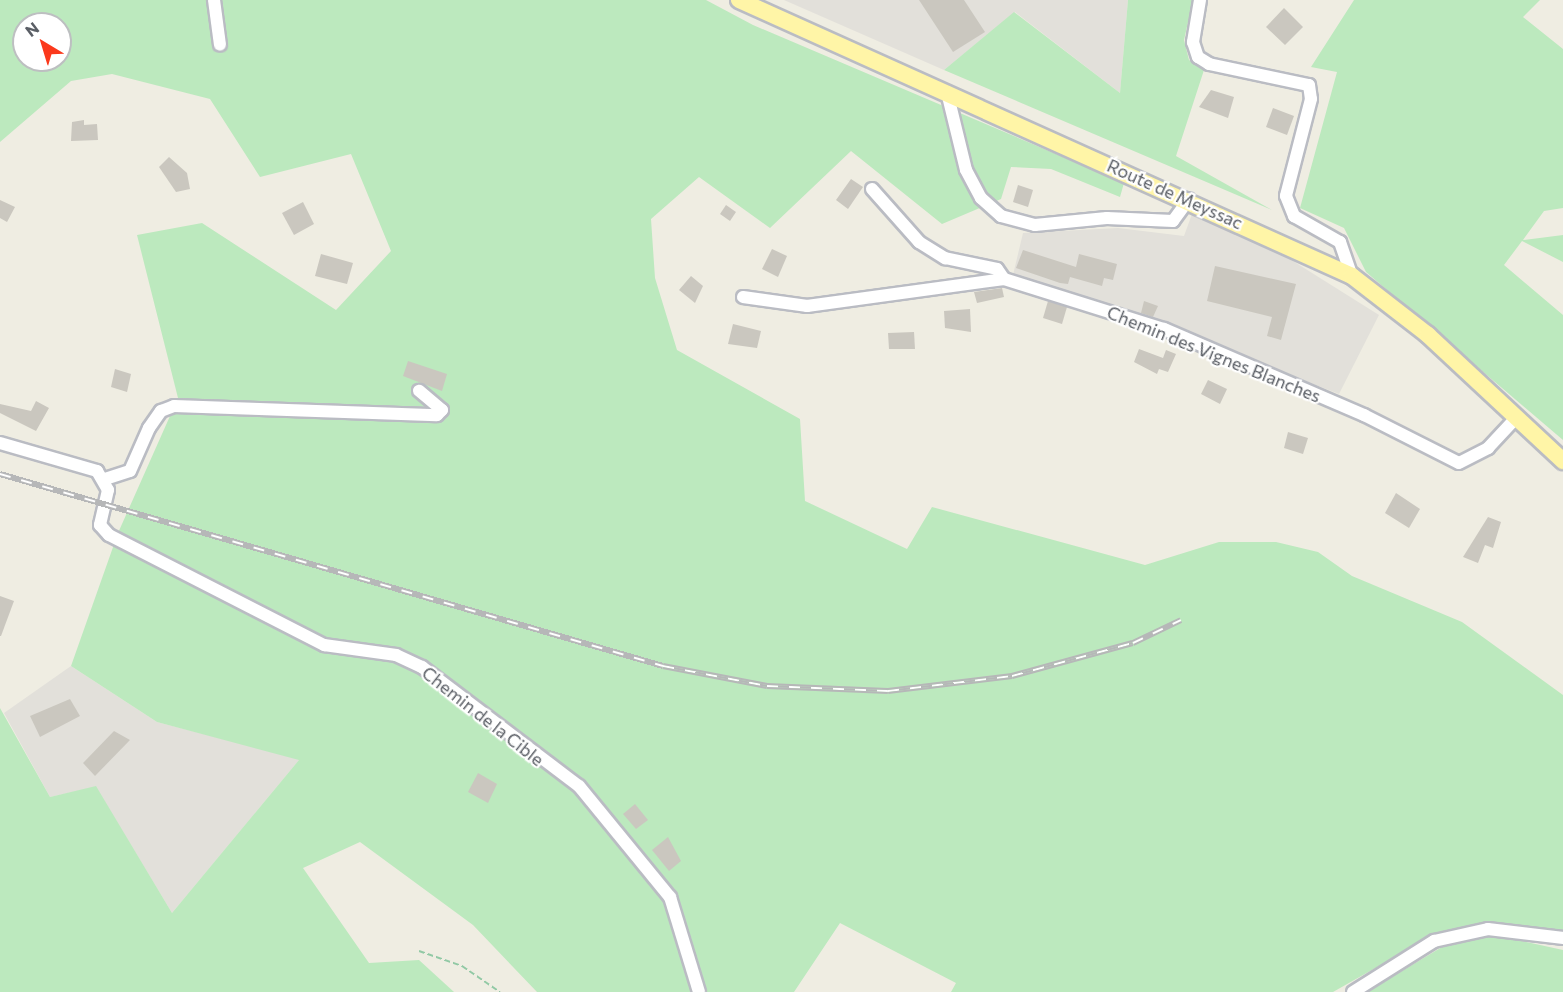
<!DOCTYPE html>
<html>
<head>
<meta charset="utf-8">
<style>
	body { margin:0 }
	#map { position:relative; width:1563px; height:992px; overflow:hidden; background:#efede2; font-family:Commissioner,sans-serif }
	div>[style] { position:absolute }
	.industrial>* { inset:0; background:#e2e0da }
	.green>* { inset:0; background:#bce9be }
	.building>* { inset:0; background:#cac7bf }
	.path>* { height:2px; margin-top:-1px; transform-origin:0; background:repeating-linear-gradient(90deg,#92c9a5 0 6px,transparent 0 9px) }
	.roads { filter:drop-shadow(2px 0 #babcc3) drop-shadow(-2px 0 #babcc3) drop-shadow(0 2px #babcc3) drop-shadow(0 -2px #babcc3) }
	.minor>* { height:12px; margin:-6px; padding:0 6px; transform-origin:6px; border-radius:6px; background:#fff }
	.major>* { height:16px; margin:-8px; padding:0 8px; transform-origin:8px; border-radius:8px; background:#fff5a7 }
	.rail>* { height:6px; margin-top:-3px; transform-origin:0; background:repeating-linear-gradient(90deg,#fff 0 11px,#b6b7b8 0 22px); box-sizing:border-box; border-block:2px solid #b6b7b8 }
	span { translate:-50% -50%; white-space:nowrap; text-align:center; line-height:1.15; -webkit-text-stroke:4.5px #fff; paint-order:stroke }
	.street-label { font-size:18px; color:#5a5e65 }
	.north { position:absolute; left:12px; top:12px; width:60px; height:60px; box-sizing:border-box; background:#fff; border:2px solid #bdbfc1; border-radius:50%; rotate:322deg; font-size:16px; font-weight:700; line-height:24px; text-align:center; color:#5a5e65 }
	.north::after { content:''; display:block; margin:auto; width:21px; height:27px; background:#fb391c; clip-path:polygon(50% 0,100% 100%,50% 72%,0 100%) }
</style>
</head>
<body>
<div id="map">
	<div class="industrial">
		<i style="clip-path:polygon(784px 0,1128px 0,1120px 93px,1015px 12px,944px 70px)"></i>
		<i style="clip-path:polygon(1192px 214px,1277px 251px,1379px 315px,1339px 394px,1115px 306px,1013px 275px,1023px 233px,1118px 228px,1184px 236px)"></i>
		<i style="clip-path:polygon(71px 666px,157px 722px,300px 759px,172px 913px,96px 787px,50px 797px,4px 713px)"></i>
	</div>
	<div class="green">
		<i style="clip-path:polygon(evenodd,0 0,706px 0,753px 25px,1124px 183px,1120px 197px,1051px 169px,1011px 167px,1001px 199px,942px 224px,851px 151px,770px 228px,699px 177px,651px 219px,655px 278px,677px 350px,800px 419px,805px 501px,907px 549px,932px 507px,1145px 565px,1219px 542px,1276px 542px,1318px 552px,1352px 576px,1462px 622px,1563px 695px,1563px 931px,1482px 923px,1439px 932px,1333px 992px,951px 992px,956px 983px,840px 923px,794px 992px,537px 992px,473px 925px,360px 842px,303px 868px,369px 963px,419px 960px,454px 992px,0 992px,0 708px,50px 797px,96px 786px,172px 913px,299px 760px,157px 722px,71px 666px,118px 533px,178px 398px,137px 235px,202px 223px,336px 310px,391px 251px,351px 154px,260px 177px,210px 99px,112px 74px,71px 81px,0 142px,0 0,24px 24px,60px 24px,60px 60px,24px 60px,24px 24px)"></i>
		<i style="clip-path:polygon(1128px 0,1193px 0,1184px 40px,1189px 60px,1204px 70px,1176px 156px,1272px 210px,944px 70px,1014px 12px,1120px 93px)"></i>
		<i style="clip-path:polygon(1354px 0,1540px 0,1523px 17px,1563px 49px,1563px 208px,1544px 211px,1523px 240px,1563px 235px,1563px 262px,1522px 241px,1504px 265px,1563px 315px,1563px 440px,1366px 272px,1344px 228px,1300px 208px,1337px 72px,1311px 67px)"></i>
		<i style="clip-path:polygon(1489px 934px,1563px 950px,1563px 992px,1367px 992px,1442px 947px)"></i>
	</div>
	<div class="building">
		<i style="clip-path:polygon(919px 0,964px 0,985px 32px,953px 52px)"></i>
		<i style="clip-path:polygon(1284px 8px,1303px 27px,1285px 45px,1266px 27px)"></i>
		<i style="clip-path:polygon(1211px 90px,1234px 97px,1228px 118px,1199px 107px)"></i>
		<i style="clip-path:polygon(1273px 108px,1294px 116px,1287px 135px,1266px 127px)"></i>
		<i style="clip-path:polygon(84px 120px,84px 125px,97px 124px,98px 140px,71px 141px,72px 122px)"></i>
		<i style="clip-path:polygon(169px 157px,187px 173px,190px 189px,176px 192px,159px 167px)"></i>
		<i style="clip-path:polygon(851px 179px,863px 187px,848px 209px,836px 200px)"></i>
		<i style="clip-path:polygon(1018px 185px,1033px 190px,1028px 207px,1013px 202px)"></i>
		<i style="clip-path:polygon(0 200px,15px 207px,7px 222px,0 218px)"></i>
		<i style="clip-path:polygon(303px 202px,314px 224px,294px 235px,282px 213px)"></i>
		<i style="clip-path:polygon(726px 205px,736px 212px,730px 221px,720px 214px)"></i>
		<i style="clip-path:polygon(772px 249px,787px 256px,778px 277px,762px 269px)"></i>
		<i style="clip-path:polygon(1023px 250px,1076px 267px,1079px 254px,1117px 264px,1113px 280px,1104px 278px,1102px 286px,1070px 277px,1068px 284px,1060px 283px,1016px 268px)"></i>
		<i style="clip-path:polygon(321px 254px,353px 263px,347px 284px,315px 276px)"></i>
		<i style="clip-path:polygon(1215px 266px,1296px 284px,1281px 340px,1267px 336px,1272px 317px,1207px 301px)"></i>
		<i style="clip-path:polygon(691px 276px,703px 286px,695px 303px,679px 290px)"></i>
		<i style="clip-path:polygon(1002px 288px,1004px 297px,977px 303px,974px 292px)"></i>
		<i style="clip-path:polygon(1048px 301px,1067px 307px,1062px 324px,1043px 318px)"></i>
		<i style="clip-path:polygon(1144px 301px,1158px 306px,1153px 317px,1141px 313px)"></i>
		<i style="clip-path:polygon(970px 309px,971px 332px,945px 328px,944px 311px)"></i>
		<i style="clip-path:polygon(733px 324px,761px 331px,757px 348px,728px 344px)"></i>
		<i style="clip-path:polygon(914px 332px,915px 349px,889px 349px,888px 333px)"></i>
		<i style="clip-path:polygon(1139px 349px,1163px 358px,1166px 350px,1176px 354px,1168px 372px,1159px 369px,1157px 374px,1134px 362px)"></i>
		<i style="clip-path:polygon(408px 361px,447px 374px,442px 391px,403px 376px)"></i>
		<i style="clip-path:polygon(115px 369px,131px 374px,127px 392px,111px 387px)"></i>
		<i style="clip-path:polygon(1208px 380px,1227px 389px,1220px 404px,1201px 394px)"></i>
		<i style="clip-path:polygon(36px 401px,49px 408px,36px 431px,0 413px,0 404px,31px 411px)"></i>
		<i style="clip-path:polygon(1288px 432px,1308px 438px,1303px 454px,1284px 448px)"></i>
		<i style="clip-path:polygon(1396px 493px,1420px 509px,1409px 528px,1385px 513px)"></i>
		<i style="clip-path:polygon(1488px 517px,1501px 522px,1493px 548px,1485px 545px,1478px 563px,1463px 557px)"></i>
		<i style="clip-path:polygon(0 596px,14px 601px,1px 636px,0 636px)"></i>
		<i style="clip-path:polygon(70px 699px,80px 716px,40px 737px,30px 716px)"></i>
		<i style="clip-path:polygon(114px 731px,130px 740px,95px 776px,83px 763px)"></i>
		<i style="clip-path:polygon(478px 773px,497px 784px,488px 803px,468px 792px)"></i>
		<i style="clip-path:polygon(635px 804px,648px 820px,636px 829px,623px 814px)"></i>
		<i style="clip-path:polygon(668px 837px,681px 861px,669px 871px,652px 850px)"></i>
	</div>
	<div class="path">
		<i style="left:419px;top:951px;width:46px;rotate:19.2deg"></i>
		<i style="left:462px;top:966px;width:46px;rotate:34.4deg"></i>
	</div>
	<div class="roads">
		<div class="minor">
			<i style="left:214px;top:0;width:45px;rotate:82.4deg"></i>
			<i style="left:1200px;top:0;width:43px;rotate:99.5deg"></i>
			<i style="left:1193px;top:42px;width:16px;rotate:72deg"></i>
			<i style="left:1198px;top:57px;width:13px;rotate:32deg"></i>
			<i style="left:1209px;top:64px;width:102px;rotate:11.9deg"></i>
			<i style="left:1309px;top:85px;width:14px;rotate:82deg"></i>
			<i style="left:1311px;top:99px;width:100px;rotate:104.5deg"></i>
			<i style="left:1286px;top:196px;width:22px;rotate:68deg"></i>
			<i style="left:1294px;top:216px;width:53px;rotate:29.5deg"></i>
			<i style="left:1340px;top:242px;width:36px;rotate:71deg"></i>
			<i style="left:947px;top:92px;width:80px;rotate:76.3deg"></i>
			<i style="left:966px;top:170px;width:32px;rotate:62deg"></i>
			<i style="left:981px;top:198px;width:27px;rotate:42deg"></i>
			<i style="left:1001px;top:216px;width:35px;rotate:15deg"></i>
			<i style="left:1035px;top:225px;width:72px;rotate:-5.6deg"></i>
			<i style="left:1107px;top:218px;width:66px;rotate:2.6deg"></i>
			<i style="left:1173px;top:221px;width:27px;rotate:-54deg"></i>
			<i style="left:872px;top:189px;width:71px;rotate:48.4deg"></i>
			<i style="left:919px;top:242px;width:31px;rotate:32deg"></i>
			<i style="left:945px;top:258px;width:53px;rotate:11.9deg"></i>
			<i style="left:997px;top:269px;width:12px;rotate:55deg"></i>
			<i style="left:743px;top:297px;width:65px;rotate:8deg"></i>
			<i style="left:807px;top:306px;width:199px;rotate:-7.8deg"></i>
			<i style="left:1004px;top:279px;width:168px;rotate:17.4deg"></i>
			<i style="left:1164px;top:329px;width:218px;rotate:23.3deg"></i>
			<i style="left:1364px;top:415px;width:106px;rotate:26.8deg"></i>
			<i style="left:1459px;top:463px;width:33px;rotate:-27deg"></i>
			<i style="left:1488px;top:448px;width:41px;rotate:-47deg"></i>
			<i style="left:0;top:443px;width:101px;rotate:16.1deg"></i>
			<i style="left:97px;top:471px;width:22px;rotate:60deg"></i>
			<i style="left:108px;top:490px;width:36px;rotate:103deg"></i>
			<i style="left:100px;top:525px;width:13px;rotate:48deg"></i>
			<i style="left:109px;top:535px;width:242px;rotate:27.1deg"></i>
			<i style="left:324px;top:645px;width:73px;rotate:7.9deg"></i>
			<i style="left:396px;top:655px;width:29px;rotate:25deg"></i>
			<i style="left:422px;top:667px;width:197px;rotate:37.2deg"></i>
			<i style="left:579px;top:786px;width:144px;rotate:50.7deg"></i>
			<i style="left:670px;top:897px;width:99px;rotate:73deg"></i>
			<i style="left:105px;top:479px;width:26px;rotate:-18deg"></i>
			<i style="left:130px;top:471px;width:47px;rotate:-66.2deg"></i>
			<i style="left:149px;top:428px;width:21px;rotate:-55deg"></i>
			<i style="left:161px;top:411px;width:14px;rotate:-21deg"></i>
			<i style="left:174px;top:406px;width:263px;rotate:2deg"></i>
			<i style="left:437px;top:415px;width:7px;rotate:-45deg"></i>
			<i style="left:442px;top:410px;width:30px;rotate:-140deg"></i>
			<i style="left:1353px;top:992px;width:96px;rotate:-32.2deg"></i>
			<i style="left:1434px;top:941px;width:55px;rotate:-12.5deg"></i>
			<i style="left:1488px;top:929px;width:76px;rotate:6.8deg"></i>
		</div>
		<div class="major">
			<i style="left:739px;top:0;width:672px;rotate:24.24deg"></i>
			<i style="left:1352px;top:276px;width:96px;rotate:37.8deg"></i>
			<i style="left:1428px;top:335px;width:185px;rotate:43deg"></i>
		</div>
	</div>
	<div class="rail">
		<i style="left:0;top:474px;width:690px;rotate:16.15deg"></i>
		<i style="left:663px;top:666px;width:106px;rotate:10.9deg"></i>
		<i style="left:767px;top:686px;width:121px;rotate:2.4deg"></i>
		<i style="left:888px;top:691px;width:125px;rotate:-6.9deg"></i>
		<i style="left:1012px;top:676px;width:125px;rotate:-15.3deg"></i>
		<i style="left:1133px;top:643px;width:53px;rotate:-25.6deg"></i>
	</div>
	<div class="street-label">
		<span style="left:1175px;top:194px;rotate:24deg">Route de Meyssac</span>
		<span style="left:1214px;top:354px;rotate:22deg">Chemin des Vignes Blanches</span>
		<span style="left:483px;top:716px;rotate:38deg">Chemin de la Cible</span>
	</div>
	<div class="north">N</div>
</div>
</body>
</html>
